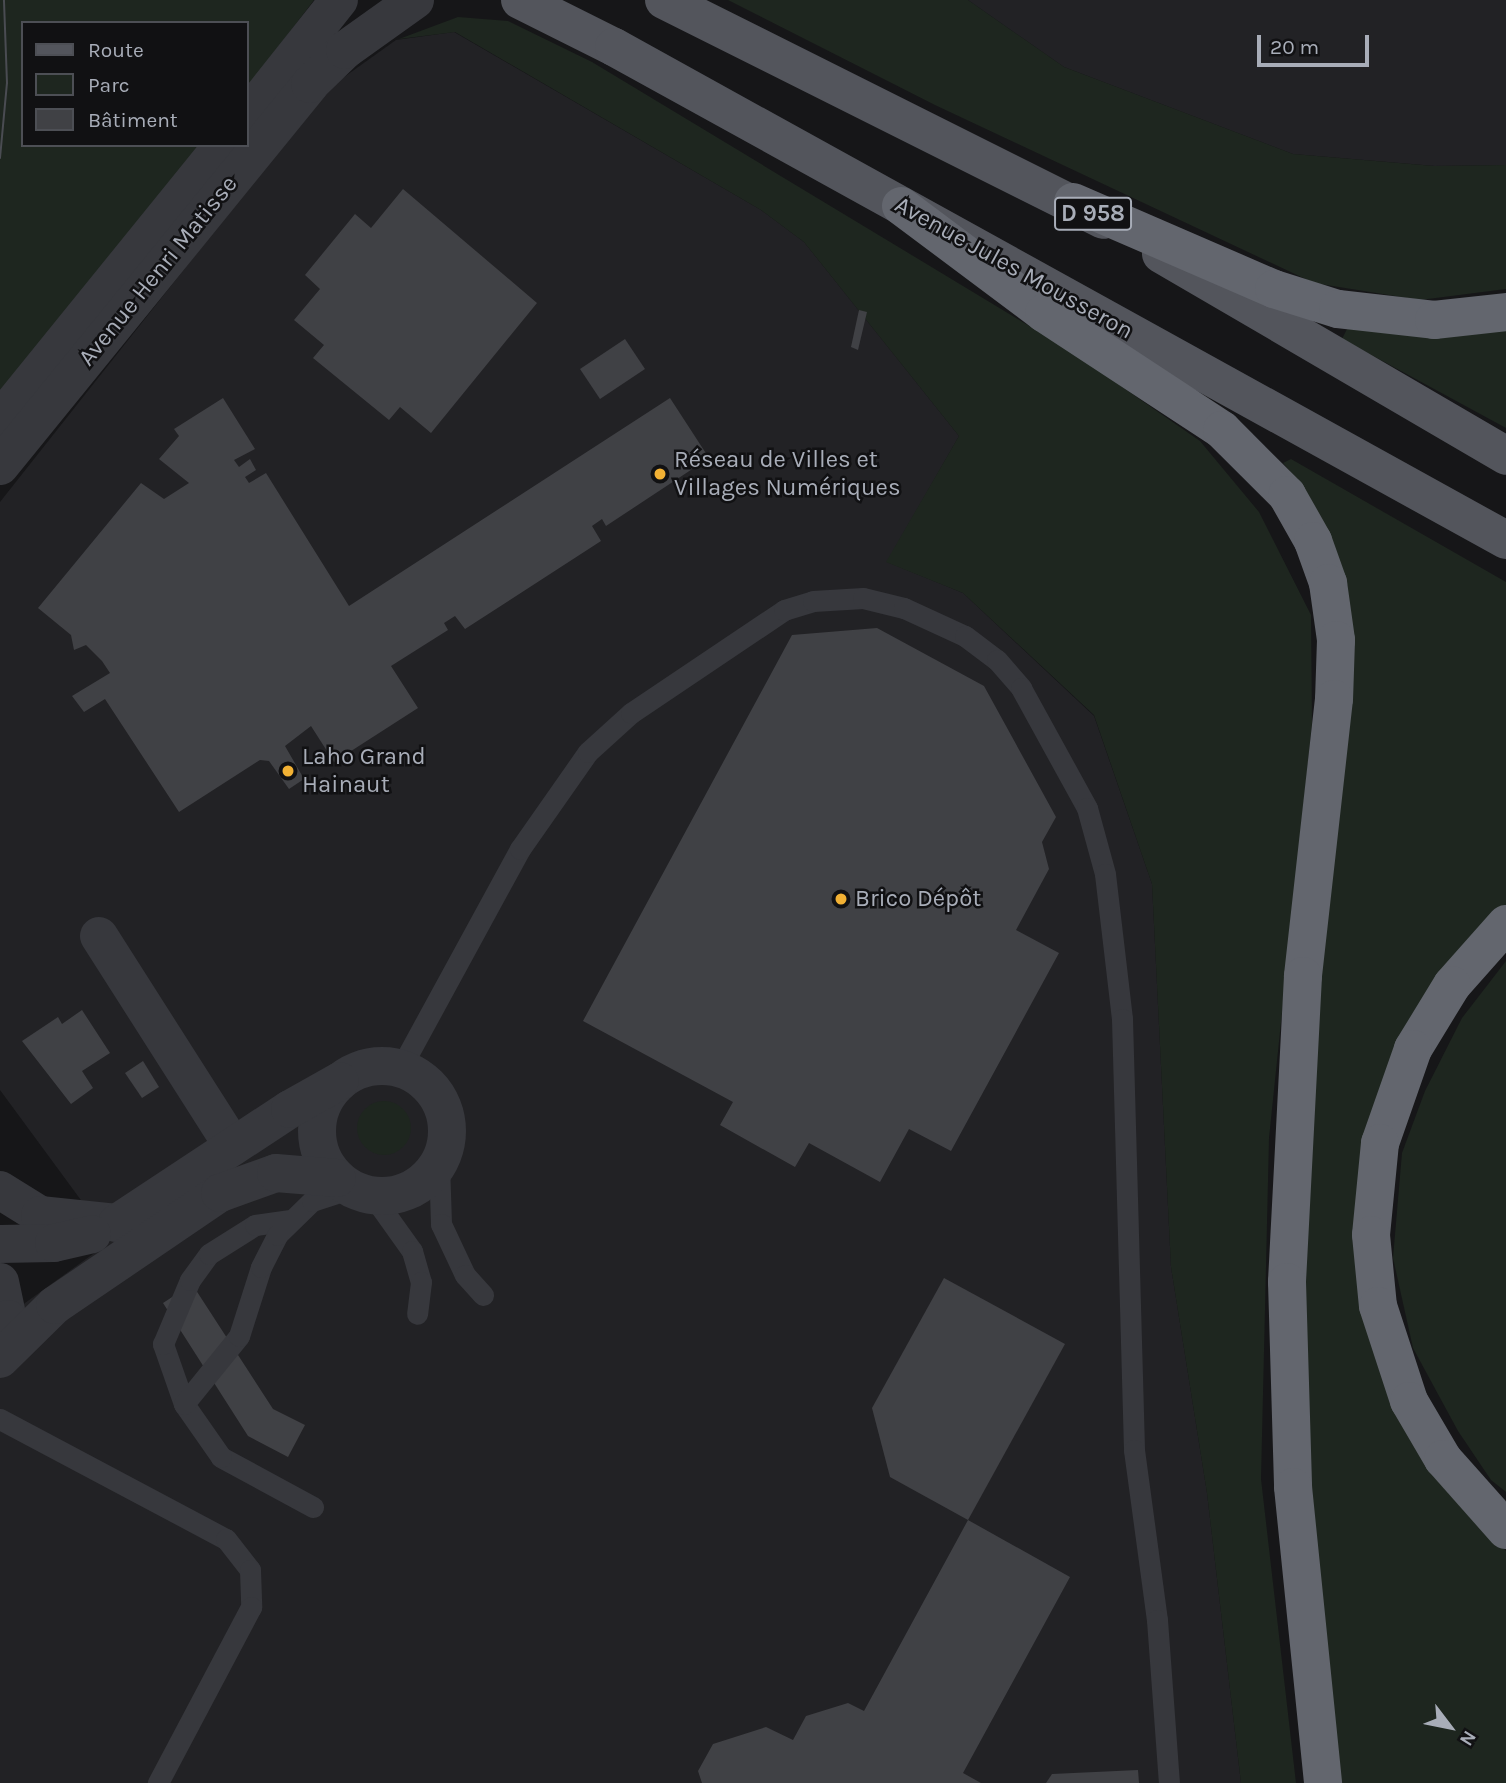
<!DOCTYPE html>
<html>
<head>
<meta charset="utf-8">
<style>
	body { margin:0 }
	#map { position:relative; width:1506px; height:1783px; overflow:hidden; background:#161618; font-family:Karla,sans-serif }
	div>[style] { position:absolute }
	.built>* { inset:0; background:#222225 }
	.green>* { inset:0; background:#1e261f }
	.round { border-radius:50% }
	.building>* { inset:0; background:#404145 }
	.lane>* { height:21px; margin:-10.5px; padding:0 10.5px; transform-origin:10.5px; border-radius:10.5px; background:#37383d }
	.street>* { height:38px; margin:-19px; padding:0 19px; transform-origin:19px; border-radius:19px; background:#37383d }
	.street>.ring { margin:-19px; padding:0; box-sizing:content-box; background:none; border:38px solid #37383d; border-radius:50% }
	.primary>* { height:38px; margin:-19px; padding:0 19px; transform-origin:19px; border-radius:19px; background:#53555c }
	.highway>* { height:38px; margin:-19px; padding:0 19px; transform-origin:19px; border-radius:19px; background:#63666e }
	.tram>* { height:2px; margin:-1px; padding:0 1px; transform-origin:1px; border-radius:1px; background:#4a4c52 }
	.dots>* { width:19px; height:19px; translate:-50% -50%; box-sizing:border-box; border:4px solid #111113; border-radius:50% }
	span { translate:-50% -50%; white-space:nowrap; text-align:center; line-height:1.15; -webkit-text-stroke:5px #111113; paint-order:stroke }
	.shield-label span { padding:2px 5px; background:#111113; border:2px solid; border-radius:5px; -webkit-text-stroke-width:0 }
	.shield-label { font-size:23px; color:#a8adb8; font-weight:700 }
	.street-label { font-size:24px; color:#a8adb8 }
	.poi-label { font-size:24px; color:#a8adb8 }
	.left { translate:0 -50%; text-align:left }
	.legend { position:absolute; left:21px; top:21px; width:228px; height:126px; box-sizing:border-box; background:#111113; border:2px solid #4d4f55; margin:0; padding:9px 12px; list-style:none; font-size:21px; color:#a8adb8 }
	.legend li { display:flex; align-items:center; gap:14px; height:35px }
	.legend b { width:35px; border:2px solid #4d4f55 }
	.north { position:absolute; left:1415px; top:1692px; width:70px; height:70px; -webkit-text-stroke:5px #111113; paint-order:stroke; rotate:122deg; font-size:19px; font-weight:700; line-height:28px; text-align:center; color:#a8adb8 }
	.north::after { content:''; display:block; margin:auto; width:24px; height:32px; background:#a8adb8; clip-path:polygon(50% 0,100% 100%,50% 72%,0 100%) }
	.scale { position:absolute; left:1257px; top:35px; width:112px; height:32px; box-sizing:border-box; border:4px solid #a8adb8; border-top:0; padding-left:9px; font-size:21px; line-height:24px; white-space:nowrap; color:#a8adb8; -webkit-text-stroke:5px #111113; paint-order:stroke }
</style>
</head>
<body>
<div id="map">
	<div class="built">
		<i style="clip-path:polygon(968px 0,1506px 0,1506px 165px,1435px 166px,1293px 154px,1064px 67px)"></i>
		<i style="clip-path:polygon(454px 32px,761px 210px,804px 242px,959px 436px,887px 562px,963px 593px,1094px 716px,1152px 884px,1171px 1267px,1207px 1493px,1241px 1783px,0 1783px,0 1321px,111px 1241px,0 1090px,0 502px,326px 90px,396px 40px)"></i>
	</div>
	<div class="green">
		<i style="clip-path:polygon(0 0,314px 0,247px 88px,247px 23px,23px 23px,23px 145px,201px 145px,0 399px)"></i>
		<i style="clip-path:polygon(728px 0,968px 0,1064px 67px,1293px 154px,1434px 166px,1506px 165px,1506px 289px,1420px 300px,1314px 283px,935px 105px)"></i>
		<i style="clip-path:polygon(458px 17px,508px 21px,592px 62px,1069px 350px,1200px 441px,1259px 512px,1311px 615px,1312px 723px,1269px 1138px,1261px 1479px,1296px 1783px,1241px 1783px,1207px 1493px,1171px 1267px,1152px 884px,1094px 715px,963px 593px,886px 562px,959px 436px,804px 242px,761px 210px,455px 32px,399px 39px)"></i>
		<i style="clip-path:polygon(1506px 326px,1506px 428px,1342px 339px,1348px 327px)"></i>
		<i style="clip-path:polygon(1291px 459px,1506px 582px,1506px 905px,1492px 915px,1361px 1160px,1434px 1475px,1506px 1551px,1506px 1783px,1339px 1783px,1304px 1403px,1304px 1222px,1317px 993px,1350px 722px,1296px 478px,1283px 463px)"></i>
		<i style="clip-path:polygon(1506px 961px,1506px 1492px,1491px 1480px,1458px 1431px,1413px 1348px,1393px 1258px,1402px 1153px,1425px 1091px,1462px 1018px)"></i>
		<i class="round" style="left:357px;top:1101px;width:54px;height:54px"></i>
	</div>
	<div class="building">
		<i style="clip-path:polygon(403px 189px,537px 303px,431px 433px,400px 407px,389px 420px,313px 358px,324px 345px,294px 320px,320px 289px,305px 275px,355px 214px,371px 228px)"></i>
		<i style="clip-path:polygon(859px 310px,867px 312px,858px 350px,851px 347px)"></i>
		<i style="clip-path:polygon(625px 339px,645px 369px,600px 399px,580px 369px)"></i>
		<i style="clip-path:polygon(223px 398px,255px 449px,234px 460px,239px 467px,250px 459px,256px 470px,245px 477px,249px 483px,266px 473px,349px 606px,670px 398px,709px 458px,606px 526px,602px 519px,592px 526px,601px 541px,465px 629px,455px 616px,444px 623px,448px 630px,391px 666px,418px 708px,334px 762px,311px 726px,285px 746px,304px 779px,289px 789px,269px 761px,260px 760px,179px 812px,105px 699px,84px 712px,72px 696px,110px 673px,102px 661px,86px 645px,74px 650px,71px 635px,38px 608px,141px 483px,164px 499px,189px 483px,159px 459px,179px 436px,174px 429px)"></i>
		<i style="clip-path:polygon(877px 628px,984px 686px,1056px 817px,1042px 842px,1049px 869px,1016px 930px,1059px 953px,951px 1151px,909px 1129px,880px 1182px,809px 1143px,795px 1167px,720px 1125px,733px 1102px,583px 1021px,792px 635px)"></i>
		<i style="clip-path:polygon(82px 1010px,110px 1053px,82px 1071px,93px 1088px,71px 1104px,22px 1041px,58px 1017px,62px 1024px)"></i>
		<i style="clip-path:polygon(143px 1061px,159px 1087px,142px 1098px,125px 1073px)"></i>
		<i style="clip-path:polygon(944px 1278px,1065px 1344px,968px 1520px,890px 1477px,872px 1408px)"></i>
		<i style="clip-path:polygon(192px 1284px,273px 1409px,305px 1425px,288px 1457px,248px 1436px,163px 1303px)"></i>
		<i style="clip-path:polygon(968px 1520px,1070px 1577px,963px 1773px,981px 1783px,702px 1783px,698px 1771px,713px 1744px,766px 1727px,793px 1740px,806px 1716px,848px 1703px,864px 1711px)"></i>
		<i style="clip-path:polygon(1138px 1770px,1139px 1783px,1046px 1783px,1052px 1774px)"></i>
	</div>
	<div class="lane">
		<i style="left:400px;top:1069px;width:251px;rotate:-61.4deg"></i>
		<i style="left:520px;top:849px;width:118px;rotate:-55deg"></i>
		<i style="left:588px;top:752px;width:58px;rotate:-42.2deg"></i>
		<i style="left:631px;top:713px;width:184px;rotate:-33.9deg"></i>
		<i style="left:784px;top:610px;width:30px;rotate:-17deg"></i>
		<i style="left:813px;top:601px;width:50px;rotate:-3.4deg"></i>
		<i style="left:863px;top:598px;width:42px;rotate:13.7deg"></i>
		<i style="left:904px;top:608px;width:67px;rotate:24.7deg"></i>
		<i style="left:965px;top:636px;width:40px;rotate:37deg"></i>
		<i style="left:997px;top:660px;width:37px;rotate:49deg"></i>
		<i style="left:1021px;top:688px;width:137px;rotate:61.2deg"></i>
		<i style="left:1087px;top:808px;width:68px;rotate:74.7deg"></i>
		<i style="left:1105px;top:874px;width:146px;rotate:83.3deg"></i>
		<i style="left:1122px;top:1019px;width:431px;rotate:88.4deg"></i>
		<i style="left:1134px;top:1450px;width:172px;rotate:82.3deg"></i>
		<i style="left:1157px;top:1620px;width:163px;rotate:85.8deg"></i>
		<i style="left:439px;top:1163px;width:61px;rotate:88.1deg"></i>
		<i style="left:441px;top:1224px;width:56px;rotate:64.8deg"></i>
		<i style="left:465px;top:1275px;width:27px;rotate:48deg"></i>
		<i style="left:372px;top:1195px;width:69px;rotate:54.5deg"></i>
		<i style="left:412px;top:1251px;width:32px;rotate:74deg"></i>
		<i style="left:421px;top:1282px;width:32px;rotate:97deg"></i>
		<i style="left:184px;top:1404px;width:64px;rotate:-109.3deg"></i>
		<i style="left:163px;top:1344px;width:69px;rotate:-67.1deg"></i>
		<i style="left:190px;top:1280px;width:32px;rotate:-54deg"></i>
		<i style="left:209px;top:1254px;width:54px;rotate:-32.2deg"></i>
		<i style="left:255px;top:1225px;width:34px;rotate:-8deg"></i>
		<i style="left:0;top:1419px;width:256px;rotate:28deg"></i>
		<i style="left:226px;top:1539px;width:39px;rotate:52deg"></i>
		<i style="left:250px;top:1570px;width:37px;rotate:88deg"></i>
		<i style="left:251px;top:1607px;width:199px;rotate:117.9deg"></i>
		<i style="left:313px;top:1507px;width:105px;rotate:-151.5deg"></i>
		<i style="left:221px;top:1457px;width:65px;rotate:-124.9deg"></i>
		<i style="left:184px;top:1404px;width:87px;rotate:-51deg"></i>
		<i style="left:239px;top:1336px;width:72px;rotate:-72.3deg"></i>
		<i style="left:261px;top:1267px;width:36px;rotate:-63deg"></i>
		<i style="left:277px;top:1235px;width:49px;rotate:-44.2deg"></i>
		<i style="left:312px;top:1201px;width:38px;rotate:-18deg"></i>
	</div>
	<div class="street">
		<i style="left:247px;top:116px;width:148px;rotate:-51.6deg"></i>
		<i style="left:0;top:420px;width:354px;rotate:-51deg"></i>
		<i style="left:0;top:466px;width:492px;rotate:-50.9deg"></i>
		<i style="left:310px;top:84px;width:49px;rotate:-44.2deg"></i>
		<i style="left:345px;top:50px;width:86px;rotate:-35.5deg"></i>
		<i style="left:99px;top:936px;width:249px;rotate:57.5deg"></i>
		<i class="ring" style="left:317px;top:1066px;width:92px;height:92px"></i>
		<i style="left:0;top:1190px;width:47px;rotate:32deg"></i>
		<i style="left:40px;top:1215px;width:77px;rotate:5.9deg"></i>
		<i style="left:117px;top:1223px;width:207px;rotate:-33.4deg"></i>
		<i style="left:290px;top:1109px;width:57px;rotate:-29.2deg"></i>
		<i style="left:0;top:1244px;width:54px;rotate:-1.1deg"></i>
		<i style="left:54px;top:1243px;width:39px;rotate:-13deg"></i>
		<i style="left:0;top:1282px;width:38px;rotate:78deg"></i>
		<i style="left:8px;top:1319px;width:40px;rotate:102deg"></i>
		<i style="left:0;top:1359px;width:77px;rotate:-44.5deg"></i>
		<i style="left:55px;top:1305px;width:199px;rotate:-34.2deg"></i>
		<i style="left:220px;top:1193px;width:59px;rotate:-19.7deg"></i>
		<i style="left:276px;top:1173px;width:61px;rotate:4.7deg"></i>
	</div>
	<div class="primary">
		<i style="left:520px;top:0;width:105px;rotate:26.6deg"></i>
		<i style="left:614px;top:47px;width:1019px;rotate:28.93deg"></i>
		<i style="left:664px;top:0;width:491px;rotate:26.6deg"></i>
		<i style="left:1161px;top:254px;width:400px;rotate:30.3deg"></i>
	</div>
	<div class="highway">
		<i style="left:1073px;top:202px;width:219px;rotate:23.4deg"></i>
		<i style="left:1274px;top:289px;width:67px;rotate:17.4deg"></i>
		<i style="left:1338px;top:309px;width:97px;rotate:6.5deg"></i>
		<i style="left:1434px;top:320px;width:72px;rotate:-6.3deg"></i>
		<i style="left:901px;top:206px;width:179px;rotate:36.8deg"></i>
		<i style="left:1044px;top:313px;width:213px;rotate:33.3deg"></i>
		<i style="left:1222px;top:430px;width:92px;rotate:45deg"></i>
		<i style="left:1287px;top:495px;width:53px;rotate:60.5deg"></i>
		<i style="left:1313px;top:541px;width:45px;rotate:70.3deg"></i>
		<i style="left:1328px;top:583px;width:58px;rotate:82deg"></i>
		<i style="left:1336px;top:640px;width:59px;rotate:91.9deg"></i>
		<i style="left:1334px;top:699px;width:279px;rotate:96.4deg"></i>
		<i style="left:1303px;top:976px;width:306px;rotate:93deg"></i>
		<i style="left:1287px;top:1282px;width:205px;rotate:88.3deg"></i>
		<i style="left:1293px;top:1487px;width:298px;rotate:84.2deg"></i>
		<i style="left:1506px;top:924px;width:81px;rotate:131.5deg"></i>
		<i style="left:1452px;top:985px;width:75px;rotate:121.4deg"></i>
		<i style="left:1413px;top:1049px;width:100px;rotate:109.3deg"></i>
		<i style="left:1380px;top:1143px;width:92px;rotate:95.6deg"></i>
		<i style="left:1371px;top:1235px;width:71px;rotate:84.4deg"></i>
		<i style="left:1378px;top:1306px;width:100px;rotate:71.9deg"></i>
		<i style="left:1409px;top:1401px;width:67px;rotate:59.6deg"></i>
		<i style="left:1443px;top:1459px;width:95px;rotate:48.4deg"></i>
	</div>
	<div class="tram">
		<i style="left:0;top:158px;width:75px;rotate:-84.7deg"></i>
		<i style="left:7px;top:83px;width:83px;rotate:-92.1deg"></i>
	</div>
	<div class="dots">
		<i style="left:660px;top:474px;background:#f2b134"></i>
		<i style="left:288px;top:771px;background:#f2b134"></i>
		<i style="left:841px;top:899px;background:#f2b134"></i>
	</div>
	<div class="shield-label">
		<span style="left:1093px;top:214px">D 958</span>
	</div>
	<div class="street-label">
		<span style="left:1014px;top:268px;rotate:29deg">Avenue Jules Mousseron</span>
		<span style="left:158px;top:271px;rotate:-51deg">Avenue Henri Matisse</span>
	</div>
	<div class="poi-label">
		<span class="left" style="left:674px;top:474px">Réseau de Villes et<br>Villages Numériques</span>
		<span class="left" style="left:302px;top:771px">Laho Grand<br>Hainaut</span>
		<span class="left" style="left:855px;top:899px">Brico Dépôt</span>
	</div>
	<ul class="legend">
	<li><b style="height:9px;background:#53555c"></b>Route</li>
	<li><b style="height:19px;background:#1e261f"></b>Parc</li>
	<li><b style="height:19px;background:#404145"></b>Bâtiment</li>
	</ul>
	<div class="north">N</div>
	<div class="scale">20 m</div>
</div>
</body>
</html>
